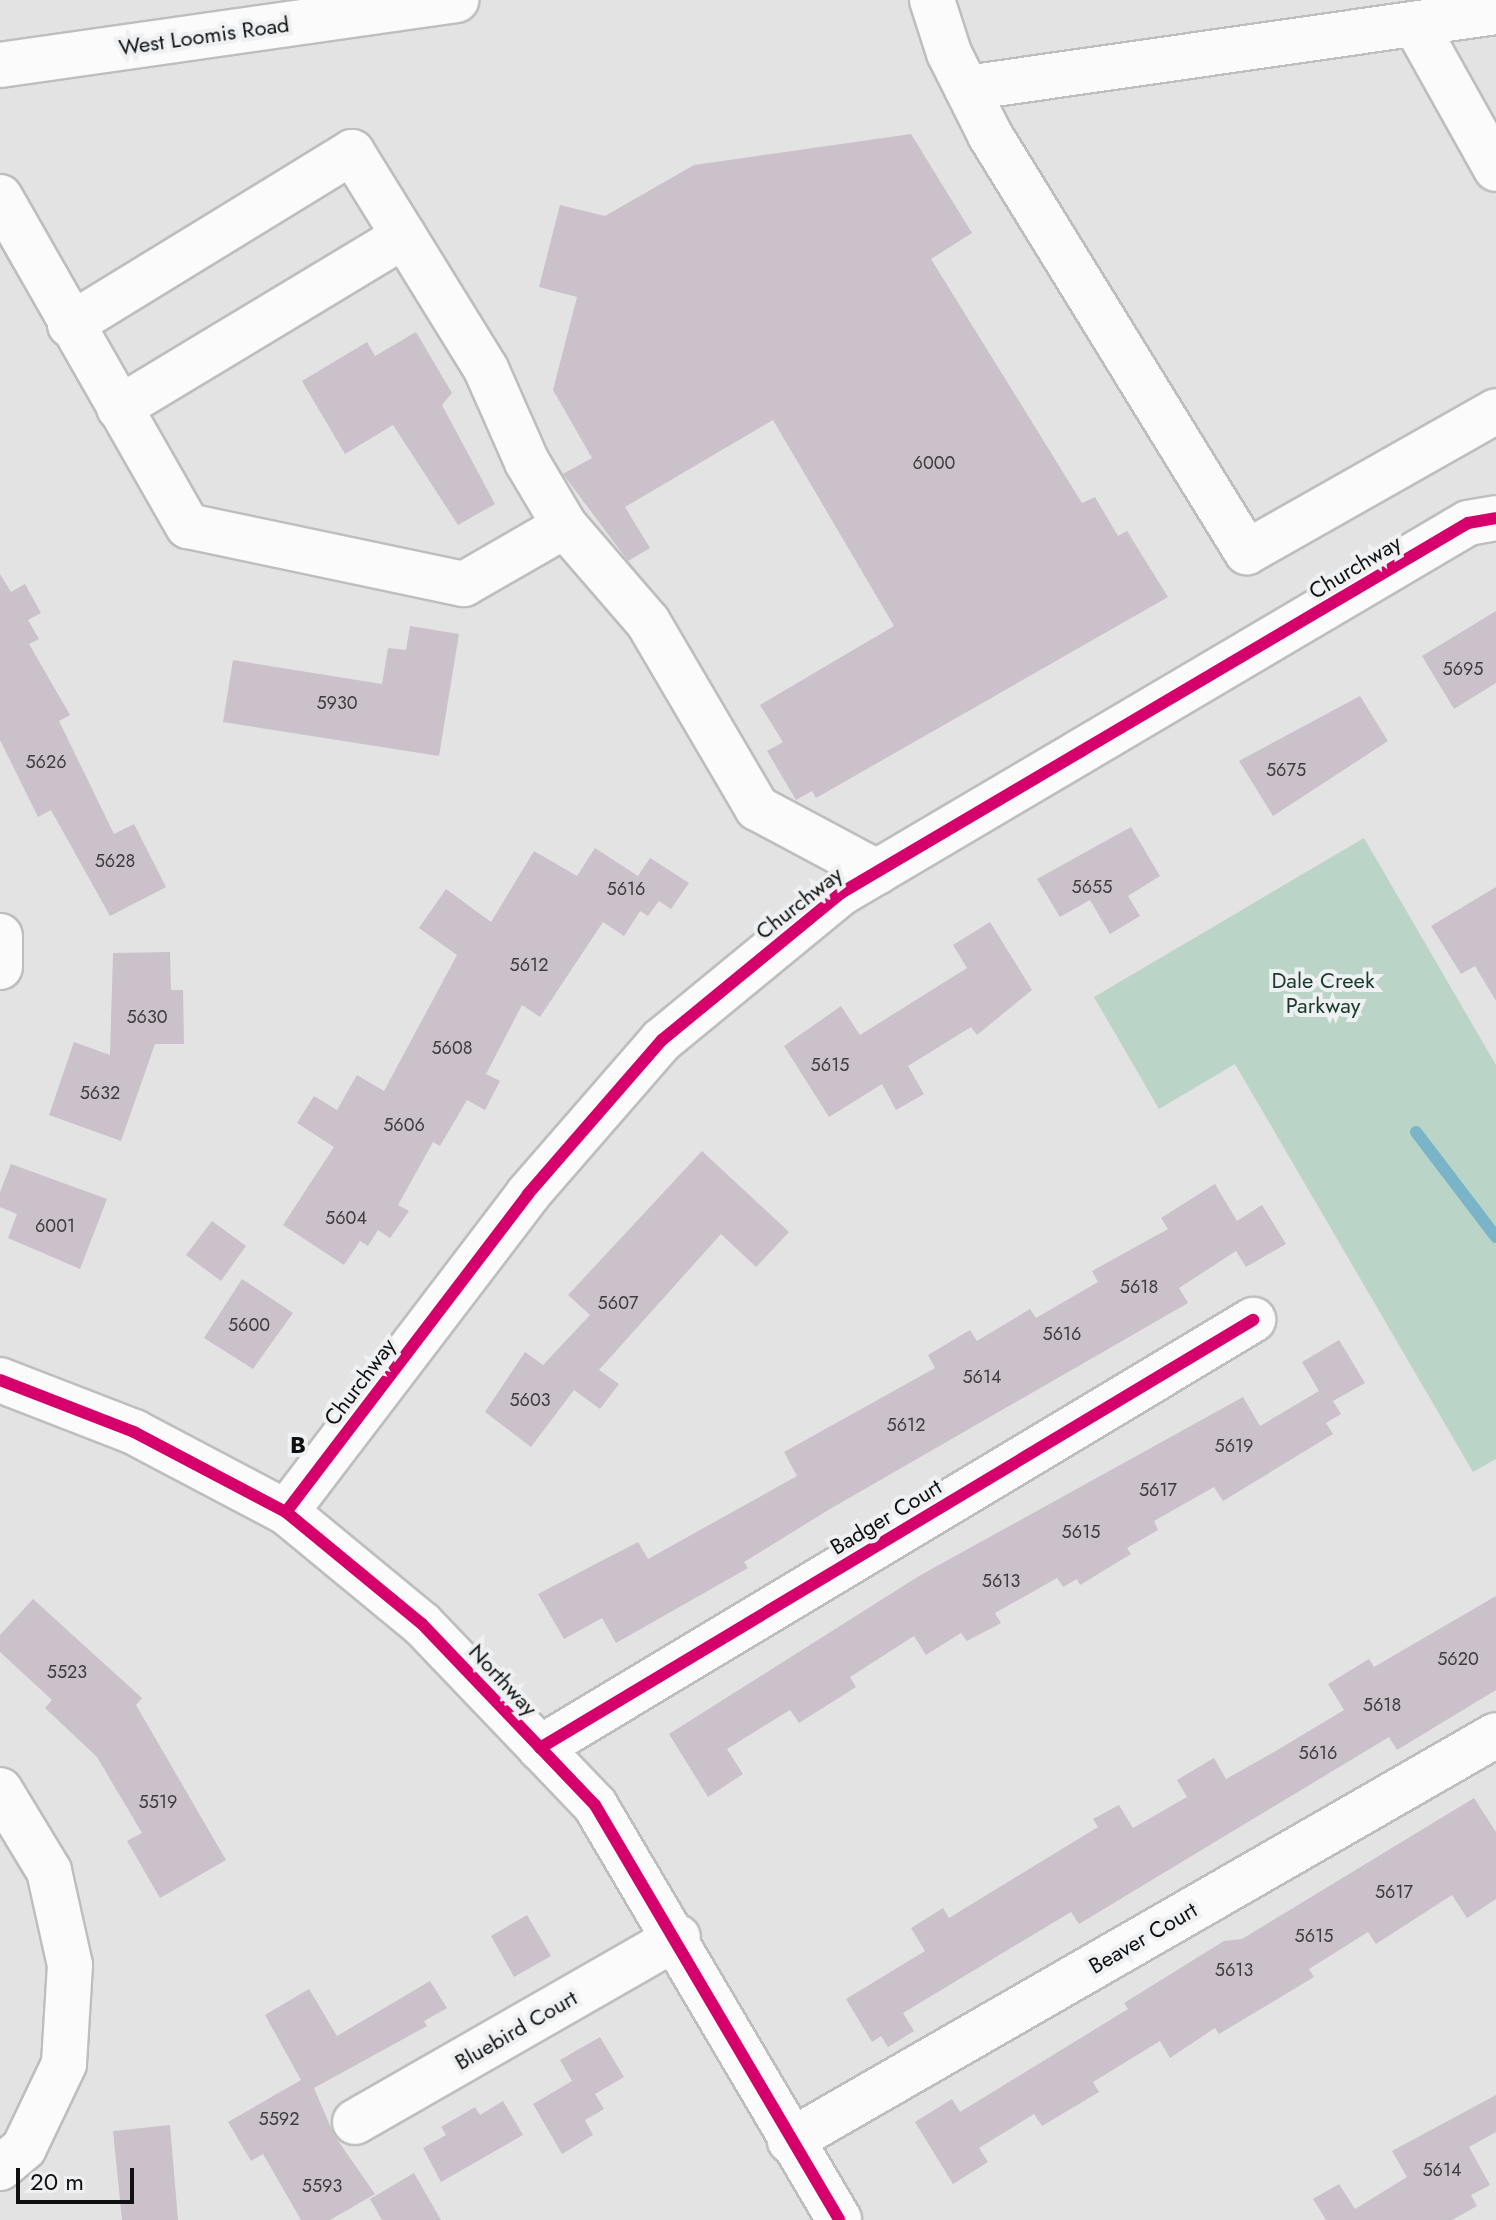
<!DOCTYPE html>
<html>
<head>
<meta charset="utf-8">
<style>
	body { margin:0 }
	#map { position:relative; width:1496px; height:2220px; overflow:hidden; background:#e3e3e3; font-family:Jost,sans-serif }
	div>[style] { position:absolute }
	.green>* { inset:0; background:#bad4c8 }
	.stream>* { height:12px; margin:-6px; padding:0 6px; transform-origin:6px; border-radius:6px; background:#79b4c8 }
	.building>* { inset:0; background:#cac1cb }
	.roads { filter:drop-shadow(2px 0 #bebebe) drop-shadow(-2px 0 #bebebe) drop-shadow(0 2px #bebebe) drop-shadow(0 -2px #bebebe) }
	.minor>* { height:44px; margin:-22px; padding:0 22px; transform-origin:22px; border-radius:22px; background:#fbfbfb }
	.major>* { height:44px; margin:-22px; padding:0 22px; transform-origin:22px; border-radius:22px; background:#fbfbfb }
	.cycleway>* { height:12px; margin:-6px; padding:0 6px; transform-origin:6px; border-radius:6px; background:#d6006c }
	span { translate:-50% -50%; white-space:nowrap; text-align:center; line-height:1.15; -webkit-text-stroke:8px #eff0f1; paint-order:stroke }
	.number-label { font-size:18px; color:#3e3c40 }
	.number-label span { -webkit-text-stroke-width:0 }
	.street-label { font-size:22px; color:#101011 }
	.park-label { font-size:22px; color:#173a2c }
	.neighbourhood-label { font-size:24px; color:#101011; font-weight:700 }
	.scale { position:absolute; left:16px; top:2168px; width:118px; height:36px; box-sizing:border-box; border:4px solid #101011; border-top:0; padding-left:10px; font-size:24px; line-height:28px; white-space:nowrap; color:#101011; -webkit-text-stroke:6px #eff0f1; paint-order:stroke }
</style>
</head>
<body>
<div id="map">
	<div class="green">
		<i style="clip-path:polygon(1364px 838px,1496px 1065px,1496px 1459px,1473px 1472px,1235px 1064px,1159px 1109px,1094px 997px)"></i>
	</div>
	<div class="stream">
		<i style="left:1416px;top:1132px;width:132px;rotate:52.7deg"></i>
	</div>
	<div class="building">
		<i style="clip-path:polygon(911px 134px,972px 233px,931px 259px,1082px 503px,1095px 497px,1118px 536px,1127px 531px,1168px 597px,816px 798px,812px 791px,796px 800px,767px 751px,783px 742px,760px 705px,894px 626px,773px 420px,625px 507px,650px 548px,628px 561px,563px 474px,592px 458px,553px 390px,577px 297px,539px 287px,560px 205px,605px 216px,694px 165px)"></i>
		<i style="clip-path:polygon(416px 332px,452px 393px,442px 405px,495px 504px,458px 525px,393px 425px,345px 454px,302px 381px,367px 342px,375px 356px)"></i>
		<i style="clip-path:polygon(0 574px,11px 592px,25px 584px,41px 613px,28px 620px,39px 639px,29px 644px,70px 715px,59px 721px,114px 834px,134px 824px,166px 887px,110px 916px,51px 810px,38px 817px,0 740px)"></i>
		<i style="clip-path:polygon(1496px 611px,1496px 683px,1454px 709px,1422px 656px)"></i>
		<i style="clip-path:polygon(410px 626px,459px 634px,439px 756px,223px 722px,233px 660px,382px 684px,388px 648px,406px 650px)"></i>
		<i style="clip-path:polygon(1360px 696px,1388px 741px,1273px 816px,1239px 761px)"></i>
		<i style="clip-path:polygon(1131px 827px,1160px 876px,1128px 896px,1140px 916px,1110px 934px,1090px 900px,1060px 917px,1037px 879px)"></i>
		<i style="clip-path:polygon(595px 848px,638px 876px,650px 858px,689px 883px,671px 909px,659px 901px,648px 916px,640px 911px,624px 936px,603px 922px,540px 1017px,522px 1005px,486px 1074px,500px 1081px,485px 1110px,467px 1100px,440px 1146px,433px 1142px,398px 1205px,409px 1211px,390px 1238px,378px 1230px,368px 1246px,360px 1241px,344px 1265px,283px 1225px,334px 1147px,297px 1123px,314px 1096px,337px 1110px,357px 1075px,384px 1091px,457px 955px,419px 928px,446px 889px,491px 922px,534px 851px,577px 876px)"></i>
		<i style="clip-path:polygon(1496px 887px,1496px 1001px,1475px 966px,1461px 974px,1431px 926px)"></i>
		<i style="clip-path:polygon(990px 922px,1032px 990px,977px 1035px,971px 1027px,908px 1066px,924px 1094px,896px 1110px,882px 1084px,829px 1117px,784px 1046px,841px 1006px,860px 1035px,967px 968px,953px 945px)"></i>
		<i style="clip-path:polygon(170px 952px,171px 990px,183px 990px,184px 1044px,155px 1044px,121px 1141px,49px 1115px,74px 1042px,110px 1055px,113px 953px)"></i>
		<i style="clip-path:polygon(702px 1151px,789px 1232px,756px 1267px,721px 1234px,599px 1370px,619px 1384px,600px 1409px,574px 1390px,531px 1447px,485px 1412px,525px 1352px,543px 1365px,590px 1315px,568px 1295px)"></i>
		<i style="clip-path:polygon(11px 1164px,107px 1199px,80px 1269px,8px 1238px,17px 1214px,0 1207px,0 1192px)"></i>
		<i style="clip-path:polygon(1215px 1184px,1237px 1221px,1262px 1205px,1286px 1244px,1246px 1267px,1236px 1251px,1179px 1288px,1188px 1303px,830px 1509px,744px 1562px,748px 1568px,616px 1643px,602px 1618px,564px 1639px,538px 1594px,638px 1542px,648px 1559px,797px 1476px,784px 1452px,935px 1368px,928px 1355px,970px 1330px,977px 1341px,1030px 1309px,1036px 1318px,1098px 1282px,1092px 1271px,1168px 1229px,1161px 1218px)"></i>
		<i style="clip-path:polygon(212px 1221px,246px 1246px,221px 1281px,186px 1255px)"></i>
		<i style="clip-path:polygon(242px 1279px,293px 1313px,253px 1369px,204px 1338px)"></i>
		<i style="clip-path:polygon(1339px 1340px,1365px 1383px,1333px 1401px,1341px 1414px,1326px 1423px,1333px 1434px,1223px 1501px,1214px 1487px,1154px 1521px,1158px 1530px,1127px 1548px,1131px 1554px,1080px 1585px,1077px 1579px,1063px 1587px,1057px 1578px,995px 1613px,1001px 1623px,967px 1641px,961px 1633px,926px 1655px,914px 1636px,850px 1677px,856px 1687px,799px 1723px,790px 1710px,727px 1749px,743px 1774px,708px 1797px,669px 1734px,919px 1576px,1243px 1397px,1260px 1426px,1319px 1391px,1302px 1362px)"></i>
		<i style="clip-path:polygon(1496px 1596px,1496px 1690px,1397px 1750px,1389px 1737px,1079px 1924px,1071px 1912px,903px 2013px,914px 2031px,888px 2047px,881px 2036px,872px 2042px,846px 1999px,925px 1951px,911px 1928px,943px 1908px,949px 1918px,1098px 1827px,1093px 1819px,1119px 1805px,1133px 1828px,1187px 1797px,1177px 1780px,1214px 1758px,1226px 1779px,1274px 1752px,1344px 1710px,1328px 1684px,1369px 1659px,1374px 1667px)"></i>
		<i style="clip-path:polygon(33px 1599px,142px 1698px,136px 1705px,226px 1860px,160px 1898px,127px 1841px,142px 1833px,97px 1757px,45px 1708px,52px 1700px,0 1652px,0 1635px)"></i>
		<i style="clip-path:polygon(1474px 1798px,1496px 1832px,1496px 1899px,1467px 1918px,1452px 1895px,1376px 1944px,1368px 1932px,1309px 1969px,1314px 1977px,1219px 2034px,1215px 2028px,1170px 2058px,1160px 2041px,1093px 2082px,1099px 2092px,1042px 2126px,1034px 2114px,979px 2148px,988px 2162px,953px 2184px,915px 2122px,952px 2099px,960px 2112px,1128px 2009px,1124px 2003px,1224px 1941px,1242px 1939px)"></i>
		<i style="clip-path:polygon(527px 1915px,551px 1956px,514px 1977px,491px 1936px)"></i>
		<i style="clip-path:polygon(430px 1981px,447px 2008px,424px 2021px,427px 2026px,314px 2088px,334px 2135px,375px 2194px,330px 2220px,301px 2220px,263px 2154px,251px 2161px,228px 2122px,301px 2080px,265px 2015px,309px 1989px,337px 2036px)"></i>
		<i style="clip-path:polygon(600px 2037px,624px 2077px,595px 2094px,604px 2109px,585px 2120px,593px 2135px,562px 2154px,533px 2104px,572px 2081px,560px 2060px)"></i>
		<i style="clip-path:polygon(1496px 2095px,1496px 2132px,1469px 2147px,1490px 2185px,1471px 2195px,1477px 2206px,1452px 2220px,1326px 2220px,1313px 2199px,1339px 2184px,1355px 2209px,1407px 2177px,1392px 2151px)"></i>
		<i style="clip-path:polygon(503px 2101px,523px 2135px,441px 2182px,423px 2148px,446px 2135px,441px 2127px,475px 2107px,480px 2115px)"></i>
		<i style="clip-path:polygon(170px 2125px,178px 2220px,122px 2220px,113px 2131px)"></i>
		<i style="clip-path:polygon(414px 2173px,441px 2220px,382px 2220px,370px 2199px)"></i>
	</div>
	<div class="roads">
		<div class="minor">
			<i style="left:932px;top:0;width:56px;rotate:72.2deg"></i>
			<i style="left:949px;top:53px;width:92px;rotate:63.4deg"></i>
			<i style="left:990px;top:135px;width:490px;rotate:58.4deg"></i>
			<i style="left:1247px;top:552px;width:286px;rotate:-29.5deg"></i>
			<i style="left:1415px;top:24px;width:166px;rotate:60.8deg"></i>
			<i style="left:967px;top:88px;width:534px;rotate:-8.18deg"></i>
			<i style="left:0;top:197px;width:379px;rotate:60.3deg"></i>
			<i style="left:188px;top:526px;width:282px;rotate:11.9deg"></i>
			<i style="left:464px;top:584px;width:116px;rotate:-29.9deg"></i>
			<i style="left:565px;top:526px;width:127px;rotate:49.2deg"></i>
			<i style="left:648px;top:622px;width:216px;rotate:59.6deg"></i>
			<i style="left:757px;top:808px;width:136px;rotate:28.1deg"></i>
			<i style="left:70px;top:325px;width:331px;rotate:-31.5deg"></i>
			<i style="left:352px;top:152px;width:255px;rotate:58.3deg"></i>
			<i style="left:486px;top:369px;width:102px;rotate:66.2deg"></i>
			<i style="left:527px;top:462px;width:74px;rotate:59.3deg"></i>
			<i style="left:119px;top:408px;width:333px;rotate:-31.1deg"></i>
			<i style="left:0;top:936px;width:31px;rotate:90deg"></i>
			<i style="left:0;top:1380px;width:144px;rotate:21.2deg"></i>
			<i style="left:134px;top:1432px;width:172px;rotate:27.8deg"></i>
			<i style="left:286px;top:1512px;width:176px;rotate:39.5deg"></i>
			<i style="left:422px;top:1624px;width:250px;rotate:46.3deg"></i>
			<i style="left:595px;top:1805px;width:481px;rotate:59.5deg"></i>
			<i style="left:286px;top:1512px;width:400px;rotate:-52.7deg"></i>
			<i style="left:528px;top:1194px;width:204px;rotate:-49deg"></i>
			<i style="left:662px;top:1040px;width:232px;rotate:-39.4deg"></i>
			<i style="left:841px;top:893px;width:728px;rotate:-30.55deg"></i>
			<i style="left:1468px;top:523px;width:28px;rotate:-10deg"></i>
			<i style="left:540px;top:1748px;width:832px;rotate:-30.98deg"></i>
			<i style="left:0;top:1790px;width:95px;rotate:58.8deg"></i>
			<i style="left:49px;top:1871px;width:96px;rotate:77.4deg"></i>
			<i style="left:70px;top:1965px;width:99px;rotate:93.5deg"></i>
			<i style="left:64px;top:2064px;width:93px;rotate:115.5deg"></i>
			<i style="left:24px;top:2148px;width:31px;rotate:140deg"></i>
			<i style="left:355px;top:2122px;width:372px;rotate:-29.8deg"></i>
			<i style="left:790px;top:2141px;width:814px;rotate:-29.9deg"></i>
		</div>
		<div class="major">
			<i style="left:0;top:65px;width:461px;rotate:-8.1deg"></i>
		</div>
	</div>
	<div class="cycleway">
		<i style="left:0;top:1380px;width:144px;rotate:21.2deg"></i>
		<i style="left:134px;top:1432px;width:172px;rotate:27.8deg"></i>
		<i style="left:286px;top:1512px;width:176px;rotate:39.5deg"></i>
		<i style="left:422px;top:1624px;width:250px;rotate:46.3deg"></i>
		<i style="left:595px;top:1805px;width:481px;rotate:59.5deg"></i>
		<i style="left:286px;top:1512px;width:400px;rotate:-52.7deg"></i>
		<i style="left:528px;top:1194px;width:204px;rotate:-49deg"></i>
		<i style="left:662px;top:1040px;width:232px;rotate:-39.4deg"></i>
		<i style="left:841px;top:893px;width:728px;rotate:-30.55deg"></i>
		<i style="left:1468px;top:523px;width:28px;rotate:-10deg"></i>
		<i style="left:540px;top:1748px;width:832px;rotate:-30.98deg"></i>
	</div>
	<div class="number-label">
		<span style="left:934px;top:463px">6000</span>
		<span style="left:1463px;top:669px">5695</span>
		<span style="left:337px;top:703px">5930</span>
		<span style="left:46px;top:762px">5626</span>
		<span style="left:1286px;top:770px">5675</span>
		<span style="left:115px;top:861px">5628</span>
		<span style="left:1092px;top:887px">5655</span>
		<span style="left:626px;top:889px">5616</span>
		<span style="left:529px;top:965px">5612</span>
		<span style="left:147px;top:1017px">5630</span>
		<span style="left:452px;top:1048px">5608</span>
		<span style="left:830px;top:1065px">5615</span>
		<span style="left:100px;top:1093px">5632</span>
		<span style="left:404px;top:1125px">5606</span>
		<span style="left:346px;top:1218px">5604</span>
		<span style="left:55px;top:1226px">6001</span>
		<span style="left:1139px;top:1287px">5618</span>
		<span style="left:618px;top:1303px">5607</span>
		<span style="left:249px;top:1325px">5600</span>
		<span style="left:1062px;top:1334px">5616</span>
		<span style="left:982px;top:1377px">5614</span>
		<span style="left:530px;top:1400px">5603</span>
		<span style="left:906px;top:1425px">5612</span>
		<span style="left:1234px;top:1446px">5619</span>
		<span style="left:1158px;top:1490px">5617</span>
		<span style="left:1081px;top:1532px">5615</span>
		<span style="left:1001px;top:1581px">5613</span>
		<span style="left:1458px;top:1659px">5620</span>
		<span style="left:67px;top:1672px">5523</span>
		<span style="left:1382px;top:1705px">5618</span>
		<span style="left:1318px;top:1753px">5616</span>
		<span style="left:158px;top:1802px">5519</span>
		<span style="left:1394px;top:1892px">5617</span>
		<span style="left:1314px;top:1936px">5615</span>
		<span style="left:1234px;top:1970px">5613</span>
		<span style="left:279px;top:2119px">5592</span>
		<span style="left:1442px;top:2170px">5614</span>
		<span style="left:322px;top:2186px">5593</span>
	</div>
	<div class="street-label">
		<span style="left:204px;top:36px;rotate:-8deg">West Loomis Road</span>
		<span style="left:1355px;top:567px;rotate:-31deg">Churchway</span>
		<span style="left:799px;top:903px;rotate:-38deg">Churchway</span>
		<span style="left:360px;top:1382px;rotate:-53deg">Churchway</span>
		<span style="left:886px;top:1517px;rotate:-31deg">Badger Court</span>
		<span style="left:503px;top:1680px;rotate:47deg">Northway</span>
		<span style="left:1143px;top:1938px;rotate:-30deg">Beaver Court</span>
		<span style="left:516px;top:2030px;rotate:-30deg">Bluebird Court</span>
	</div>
	<div class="park-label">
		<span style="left:1323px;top:993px">Dale Creek<br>Parkway</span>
	</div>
	<div class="neighbourhood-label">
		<span style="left:298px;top:1445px">B</span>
	</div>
	<div class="scale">20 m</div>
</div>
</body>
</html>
